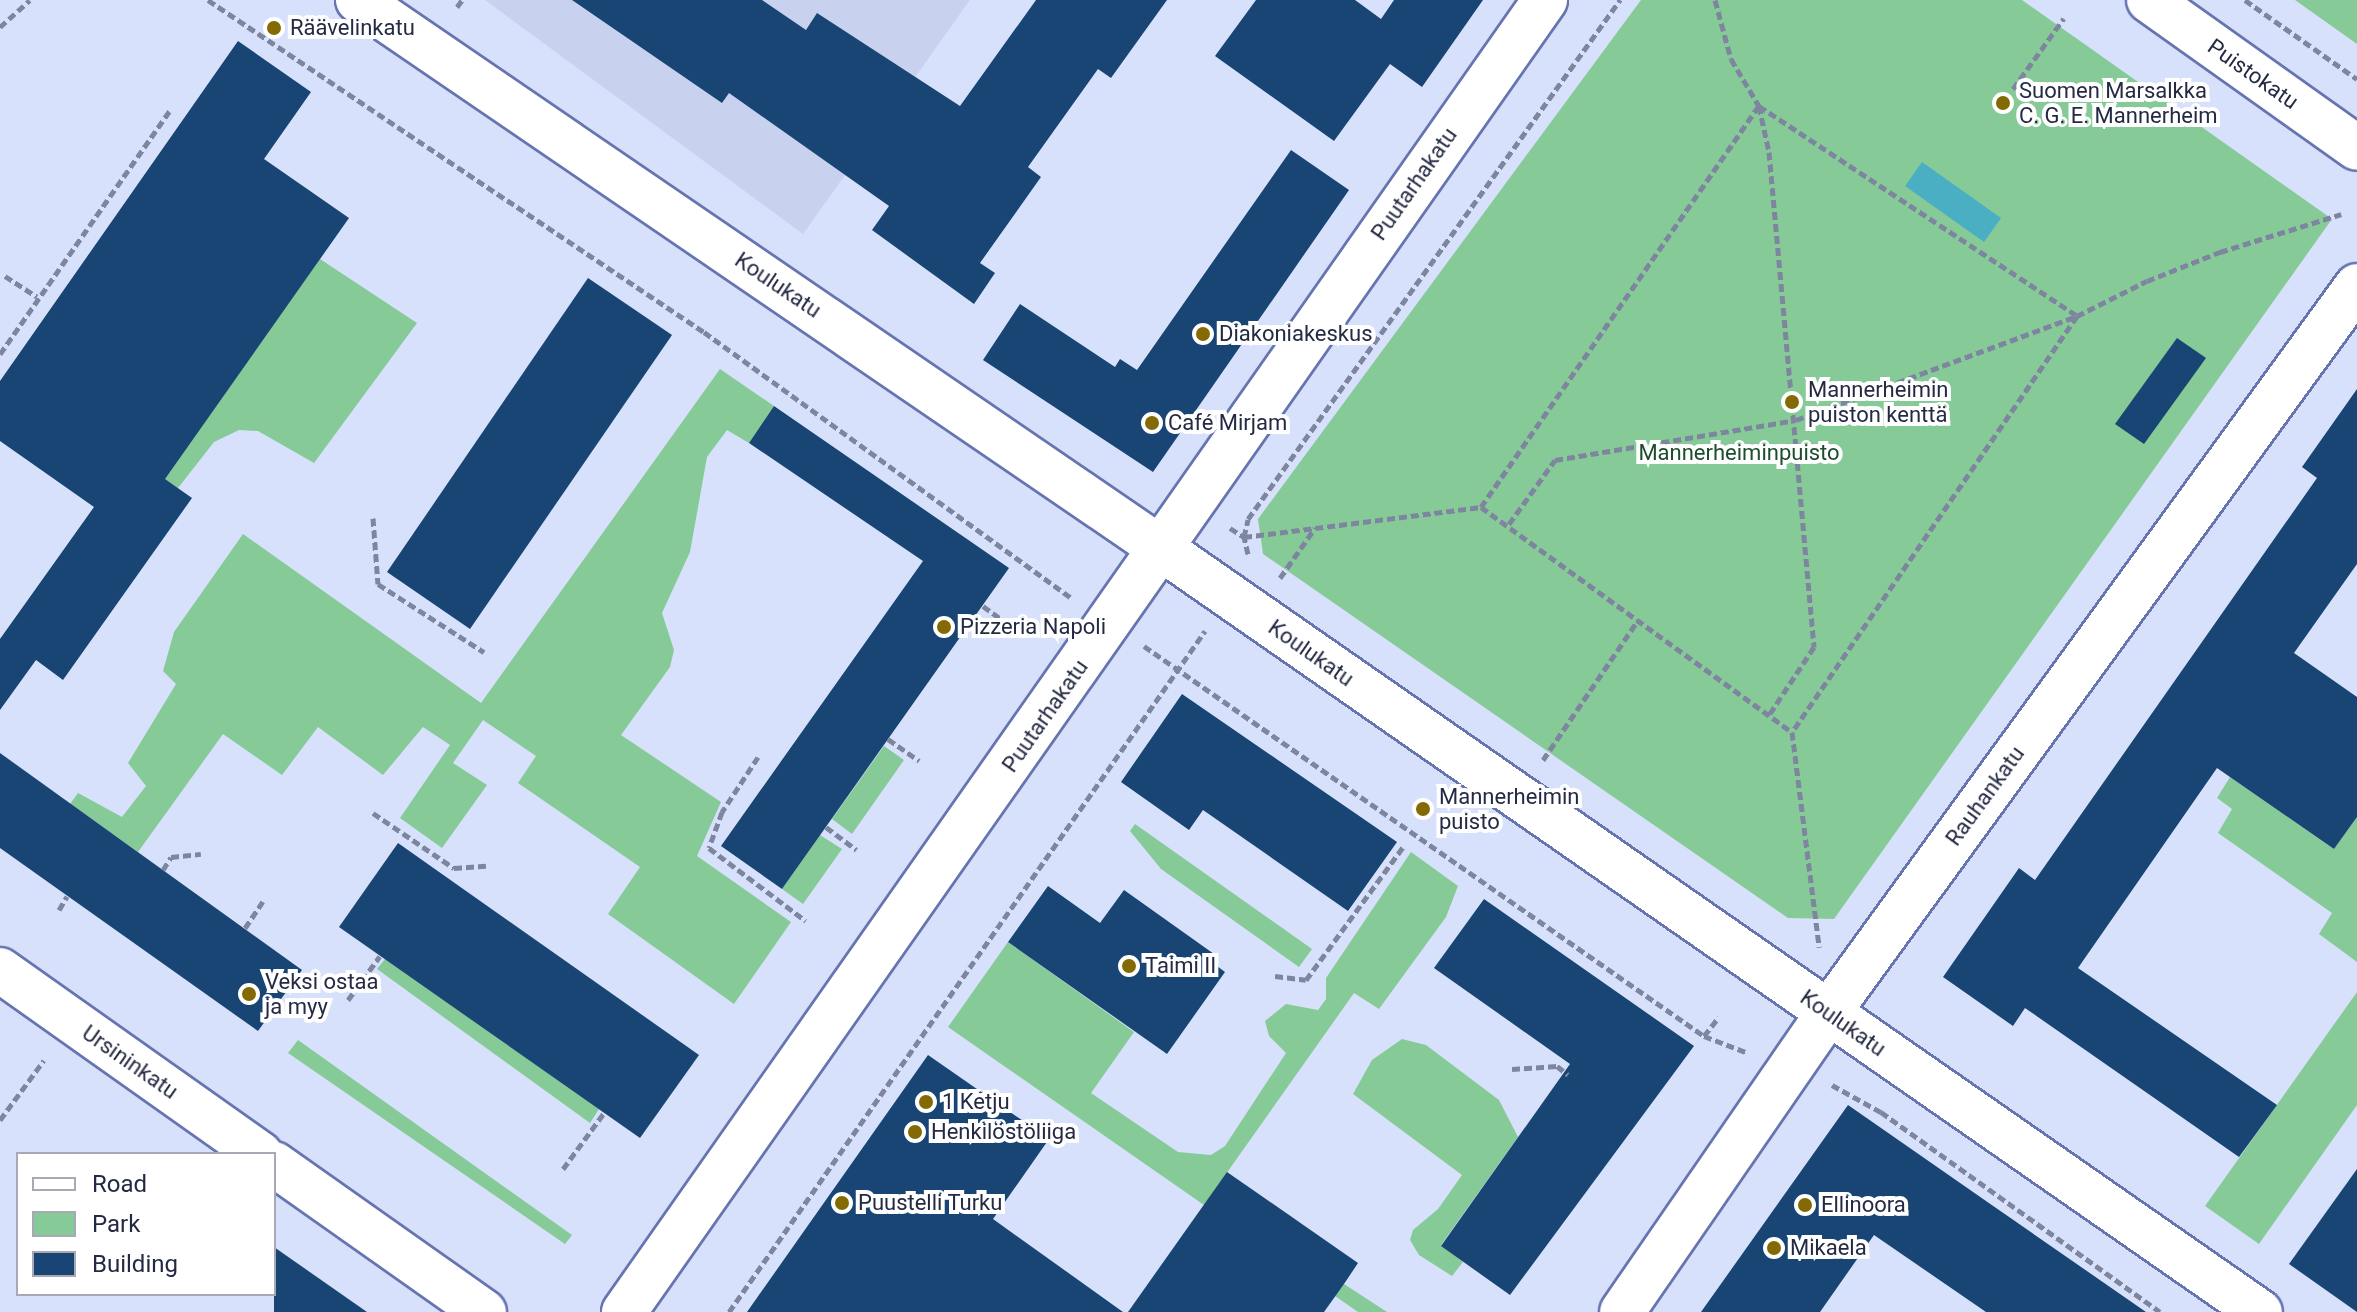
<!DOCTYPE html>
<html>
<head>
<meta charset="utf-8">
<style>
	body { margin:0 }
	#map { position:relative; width:2357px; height:1312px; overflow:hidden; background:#d8e1fb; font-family:Roboto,sans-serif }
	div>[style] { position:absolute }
	.built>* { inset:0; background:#c8d1ee }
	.green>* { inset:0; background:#86ca98 }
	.water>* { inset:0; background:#4aafc2 }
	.building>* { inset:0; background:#184573 }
	.path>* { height:5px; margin-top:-2.5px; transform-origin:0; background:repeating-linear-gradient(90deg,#7e859f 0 8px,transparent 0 12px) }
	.roads { filter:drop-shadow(2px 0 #6675b0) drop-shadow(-2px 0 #6675b0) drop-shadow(0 2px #6675b0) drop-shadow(0 -2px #6675b0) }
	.minor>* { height:44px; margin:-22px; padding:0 22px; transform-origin:22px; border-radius:22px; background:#fff }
	.tertiary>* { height:44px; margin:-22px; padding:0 22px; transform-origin:22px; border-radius:22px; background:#fff }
	.secondary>* { height:44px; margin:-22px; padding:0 22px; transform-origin:22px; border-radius:22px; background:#fff }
	.dots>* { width:22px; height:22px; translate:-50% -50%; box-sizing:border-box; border:4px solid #fff; border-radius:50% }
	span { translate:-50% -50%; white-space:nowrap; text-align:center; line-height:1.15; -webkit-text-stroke:8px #fff; paint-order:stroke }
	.poi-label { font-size:22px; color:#242a43 }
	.left { translate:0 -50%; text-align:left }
	.street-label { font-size:22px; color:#242a43 }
	.park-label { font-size:22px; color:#1c4d2c }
	.legend { position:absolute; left:16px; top:1152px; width:260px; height:144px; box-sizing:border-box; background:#fff; border:2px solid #a7aab4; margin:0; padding:10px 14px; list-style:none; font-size:24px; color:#242a43 }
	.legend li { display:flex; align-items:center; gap:16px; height:40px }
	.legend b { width:40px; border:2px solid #a7aab4 }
</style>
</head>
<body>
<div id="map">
	<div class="built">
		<i style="clip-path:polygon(485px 0,970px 0,803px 234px)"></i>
	</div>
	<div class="green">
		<i style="clip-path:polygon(1641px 0,2022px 0,2332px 219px,1834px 919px,1788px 918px,1263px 554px,1258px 519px)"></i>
		<i style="clip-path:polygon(2295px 0,2357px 0,2357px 44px)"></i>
		<i style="clip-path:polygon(320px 259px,417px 323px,314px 463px,258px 431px,239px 430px,214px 442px,178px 488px,164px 479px)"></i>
		<i style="clip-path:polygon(720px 369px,774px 406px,749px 443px,727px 430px,707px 457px,690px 552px,662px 613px,674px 650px,670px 667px,621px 735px,721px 802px,697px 856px,791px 922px,734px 1004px,608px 914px,640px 867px,518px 783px,536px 756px,483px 720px,453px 763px,487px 785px,442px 848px,400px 818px,450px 745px,423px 727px,383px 775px,318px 727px,282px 775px,223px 734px,138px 852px,70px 804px,78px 793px,122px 817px,146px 786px,128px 763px,176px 684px,163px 671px,174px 632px,243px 534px,481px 703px)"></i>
		<i style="clip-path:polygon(884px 746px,904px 760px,852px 834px,832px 819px)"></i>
		<i style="clip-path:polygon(2230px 777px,2334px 849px,2357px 817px,2357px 962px,2319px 934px,2332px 913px,2218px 833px,2232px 809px,2217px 798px)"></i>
		<i style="clip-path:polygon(1135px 824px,1312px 949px,1299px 967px,1161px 869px,1130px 831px)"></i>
		<i style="clip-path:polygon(820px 835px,842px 849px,803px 904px,782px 889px)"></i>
		<i style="clip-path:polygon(1411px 852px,1458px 886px,1446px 917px,1379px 1009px,1354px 993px,1204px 1205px,948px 1027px,1008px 942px,1134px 1032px,1091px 1093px,1178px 1152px,1211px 1155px,1225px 1146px,1286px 1053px,1269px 1036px,1265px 1021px,1286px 1004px,1318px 1010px,1326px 999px,1326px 978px)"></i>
		<i style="clip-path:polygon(385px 959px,599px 1109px,590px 1123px,377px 969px)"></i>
		<i style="clip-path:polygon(2357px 992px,2357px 1105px,2259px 1244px,2205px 1206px)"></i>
		<i style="clip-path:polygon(1402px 1039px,1426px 1045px,1499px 1100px,1518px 1137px,1441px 1245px,1463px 1262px,1452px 1276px,1419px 1255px,1410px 1240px,1413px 1230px,1438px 1209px,1462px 1175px,1353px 1094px,1372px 1060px)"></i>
		<i style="clip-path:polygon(298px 1040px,572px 1235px,565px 1244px,288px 1053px)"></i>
		<i style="clip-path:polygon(1344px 1284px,1387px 1312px,1358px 1312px,1335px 1296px)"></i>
	</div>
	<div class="water">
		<i style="clip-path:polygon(1922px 162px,2001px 218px,1984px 242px,1905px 186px)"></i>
	</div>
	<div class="building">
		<i style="clip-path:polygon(572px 0,762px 0,806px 30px,817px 13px,960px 106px,1036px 0,1167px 0,1111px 78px,1098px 69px,1028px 167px,1041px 177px,980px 263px,995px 273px,974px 304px,872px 230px,889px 206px,729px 93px,722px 103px)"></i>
		<i style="clip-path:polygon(1256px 0,1355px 0,1381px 19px,1394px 0,1483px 0,1422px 87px,1390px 64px,1334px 141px,1215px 56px)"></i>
		<i style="clip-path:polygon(238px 41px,311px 92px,264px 159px,349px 218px,165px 479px,192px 498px,63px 680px,36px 660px,0 710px,0 639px,94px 507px,0 441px,0 381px)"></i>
		<i style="clip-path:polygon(1291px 150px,1349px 190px,1153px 472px,983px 360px,1020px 304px,1115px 367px,1120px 359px,1137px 370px)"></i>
		<i style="clip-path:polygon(588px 278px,672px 335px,470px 629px,387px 572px)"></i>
		<i style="clip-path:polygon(2177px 338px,2206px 358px,2144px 444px,2115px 424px)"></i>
		<i style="clip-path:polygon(2357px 389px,2357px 564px,2294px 653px,2357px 697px,2357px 817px,2334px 849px,2217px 768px,2078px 968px,2277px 1105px,2239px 1157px,2025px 1008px,2013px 1026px,1943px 977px,2019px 868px,2035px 880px,2317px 478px,2302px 467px)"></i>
		<i style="clip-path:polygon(774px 406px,1009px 568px,782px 889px,721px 846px,923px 561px,749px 443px)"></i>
		<i style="clip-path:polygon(1182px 694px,1397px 842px,1348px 911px,1203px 810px,1189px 830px,1121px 782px)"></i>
		<i style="clip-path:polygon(0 753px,302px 970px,258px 1031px,0 848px)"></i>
		<i style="clip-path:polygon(398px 843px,699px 1055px,640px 1138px,339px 927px)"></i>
		<i style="clip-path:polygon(1048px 886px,1100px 923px,1124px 890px,1214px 954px,1209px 960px,1225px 972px,1167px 1054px,1008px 942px)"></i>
		<i style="clip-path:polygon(1484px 899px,1694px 1046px,1510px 1295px,1441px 1246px,1570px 1064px,1434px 968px)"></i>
		<i style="clip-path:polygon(928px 1055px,1049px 1139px,993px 1219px,1123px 1312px,747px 1312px)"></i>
		<i style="clip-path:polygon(1848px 1105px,1986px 1201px,2146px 1312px,1986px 1312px,1874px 1235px,1820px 1312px,1701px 1312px)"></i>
		<i style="clip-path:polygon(2357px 1169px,2357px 1312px,2289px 1264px)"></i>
		<i style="clip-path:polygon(1227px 1172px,1358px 1263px,1344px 1284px,1324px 1312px,1128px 1312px)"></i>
		<i style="clip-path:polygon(274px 1247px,367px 1312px,274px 1312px)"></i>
	</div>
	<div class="path">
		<i style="left:208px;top:0;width:597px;rotate:33.8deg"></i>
		<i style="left:704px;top:332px;width:454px;rotate:35.9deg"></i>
		<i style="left:1715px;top:0;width:61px;rotate:74.8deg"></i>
		<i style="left:1731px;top:59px;width:55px;rotate:59.2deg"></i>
		<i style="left:1759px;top:106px;width:47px;rotate:77.7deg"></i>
		<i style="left:1769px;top:152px;width:497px;rotate:84.8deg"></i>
		<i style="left:1814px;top:647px;width:82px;rotate:123.5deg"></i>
		<i style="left:2245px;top:0;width:137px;rotate:35.2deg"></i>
		<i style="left:457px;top:7px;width:9px;rotate:-54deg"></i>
		<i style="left:0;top:27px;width:40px;rotate:-42deg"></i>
		<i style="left:2013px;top:89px;width:87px;rotate:-54.3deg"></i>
		<i style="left:5px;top:276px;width:38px;rotate:33deg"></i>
		<i style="left:0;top:354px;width:299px;rotate:-55.1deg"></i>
		<i style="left:1481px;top:507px;width:488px;rotate:-55.3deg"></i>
		<i style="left:1759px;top:106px;width:381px;rotate:33.4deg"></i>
		<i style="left:2077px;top:316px;width:504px;rotate:124.41deg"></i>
		<i style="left:1792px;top:732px;width:217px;rotate:82.8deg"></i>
		<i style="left:373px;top:518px;width:66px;rotate:85.7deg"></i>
		<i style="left:378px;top:584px;width:126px;rotate:32.7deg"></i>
		<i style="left:1509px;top:524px;width:79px;rotate:-54.3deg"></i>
		<i style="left:1555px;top:460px;width:244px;rotate:-9.4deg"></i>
		<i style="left:1796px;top:420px;width:300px;rotate:-20.3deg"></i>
		<i style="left:2077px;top:316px;width:78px;rotate:-26.6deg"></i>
		<i style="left:2147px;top:281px;width:79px;rotate:-21.7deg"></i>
		<i style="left:2220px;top:252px;width:127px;rotate:-17.4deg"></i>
		<i style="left:1230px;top:528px;width:17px;rotate:33deg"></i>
		<i style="left:1244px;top:537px;width:239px;rotate:-7.2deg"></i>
		<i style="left:1481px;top:507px;width:384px;rotate:35.9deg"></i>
		<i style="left:1248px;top:554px;width:17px;rotate:-103deg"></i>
		<i style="left:1244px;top:537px;width:18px;rotate:-77deg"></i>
		<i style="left:1248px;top:519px;width:639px;rotate:-54.37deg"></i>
		<i style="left:1280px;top:578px;width:61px;rotate:-55deg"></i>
		<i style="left:983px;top:606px;width:37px;rotate:36deg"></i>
		<i style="left:1144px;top:646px;width:682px;rotate:34.85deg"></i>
		<i style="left:1704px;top:1036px;width:47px;rotate:21.1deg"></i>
		<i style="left:888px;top:739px;width:38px;rotate:35deg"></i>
		<i style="left:758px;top:757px;width:66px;rotate:123.2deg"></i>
		<i style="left:722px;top:812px;width:38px;rotate:110deg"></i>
		<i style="left:709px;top:848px;width:121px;rotate:37deg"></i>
		<i style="left:1543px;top:760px;width:169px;rotate:-55.8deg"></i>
		<i style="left:373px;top:813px;width:98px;rotate:34.2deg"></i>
		<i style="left:454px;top:868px;width:32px;rotate:-4deg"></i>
		<i style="left:826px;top:827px;width:38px;rotate:37deg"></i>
		<i style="left:163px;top:870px;width:15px;rotate:-58deg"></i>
		<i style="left:171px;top:857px;width:30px;rotate:-6deg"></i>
		<i style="left:59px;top:910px;width:16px;rotate:-60deg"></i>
		<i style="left:245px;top:928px;width:32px;rotate:-56deg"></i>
		<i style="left:1275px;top:976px;width:31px;rotate:7deg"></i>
		<i style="left:1306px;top:980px;width:165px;rotate:-53.9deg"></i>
		<i style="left:348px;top:1000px;width:54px;rotate:-54deg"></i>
		<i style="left:1704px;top:1036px;width:24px;rotate:-52deg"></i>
		<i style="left:1512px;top:1069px;width:45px;rotate:-3.8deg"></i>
		<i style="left:1557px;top:1066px;width:14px;rotate:39deg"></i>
		<i style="left:1832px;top:1085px;width:56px;rotate:28.9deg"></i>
		<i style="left:1881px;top:1112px;width:343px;rotate:35.6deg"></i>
		<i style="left:0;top:1120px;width:74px;rotate:-53.7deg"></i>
		<i style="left:563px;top:1169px;width:69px;rotate:-53.8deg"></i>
		<i style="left:729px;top:1312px;width:831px;rotate:-55.05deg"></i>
	</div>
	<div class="roads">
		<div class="minor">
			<i style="left:0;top:970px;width:319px;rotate:35.3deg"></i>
			<i style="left:274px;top:1164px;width:257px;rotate:35.2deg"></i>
			<i style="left:1622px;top:1312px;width:363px;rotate:-55.4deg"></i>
			<i style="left:1828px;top:1013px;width:899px;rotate:-53.96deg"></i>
		</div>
		<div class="tertiary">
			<i style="left:624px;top:1312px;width:1603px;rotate:-54.93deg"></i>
		</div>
		<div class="secondary">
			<i style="left:358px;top:0;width:974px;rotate:34.33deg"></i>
			<i style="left:1162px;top:549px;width:1337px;rotate:34.8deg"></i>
			<i style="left:2149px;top:0;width:255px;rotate:35.4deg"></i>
		</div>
	</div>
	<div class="dots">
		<i style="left:274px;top:28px;background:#846a04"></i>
		<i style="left:2003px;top:103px;background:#846a04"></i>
		<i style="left:1203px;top:334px;background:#846a04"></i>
		<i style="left:1792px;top:402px;background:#846a04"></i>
		<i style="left:1152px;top:423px;background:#846a04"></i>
		<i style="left:944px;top:627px;background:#846a04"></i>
		<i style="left:1423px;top:809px;background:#846a04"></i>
		<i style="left:1129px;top:966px;background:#846a04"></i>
		<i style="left:249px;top:994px;background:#846a04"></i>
		<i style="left:926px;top:1102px;background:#846a04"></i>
		<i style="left:915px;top:1132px;background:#846a04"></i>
		<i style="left:842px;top:1203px;background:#846a04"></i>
		<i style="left:1805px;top:1205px;background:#846a04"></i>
		<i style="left:1774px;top:1248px;background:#846a04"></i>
	</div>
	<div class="poi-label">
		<span class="left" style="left:290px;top:28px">Räävelinkatu</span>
		<span class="left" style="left:2019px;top:103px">Suomen Marsalkka<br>C. G. E. Mannerheim</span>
		<span class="left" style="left:1219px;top:334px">Diakoniakeskus</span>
		<span class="left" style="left:1808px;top:402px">Mannerheimin<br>puiston kenttä</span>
		<span class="left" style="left:1168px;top:423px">Café Mirjam</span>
		<span class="left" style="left:960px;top:627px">Pizzeria Napoli</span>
		<span class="left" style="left:1439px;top:809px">Mannerheimin<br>puisto</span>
		<span class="left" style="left:1145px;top:966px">Taimi II</span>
		<span class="left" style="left:265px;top:994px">Veksi ostaa<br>ja myy</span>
		<span class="left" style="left:942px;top:1102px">1 Ketju</span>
		<span class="left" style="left:931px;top:1132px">Henkilöstöliiga</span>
		<span class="left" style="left:858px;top:1203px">Puustelli Turku</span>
		<span class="left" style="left:1821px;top:1205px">Ellinoora</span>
		<span class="left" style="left:1790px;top:1248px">Mikaela</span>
	</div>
	<div class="street-label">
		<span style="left:2253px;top:74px;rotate:35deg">Puistokatu</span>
		<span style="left:1414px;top:184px;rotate:-55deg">Puutarhakatu</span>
		<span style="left:778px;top:285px;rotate:34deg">Koulukatu</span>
		<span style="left:1311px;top:653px;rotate:35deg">Koulukatu</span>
		<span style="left:1045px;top:716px;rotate:-55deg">Puutarhakatu</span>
		<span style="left:1985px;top:796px;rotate:-54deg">Rauhankatu</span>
		<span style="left:1843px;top:1023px;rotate:35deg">Koulukatu</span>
		<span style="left:130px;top:1062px;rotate:35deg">Ursininkatu</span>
	</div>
	<div class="park-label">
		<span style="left:1739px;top:453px">Mannerheiminpuisto</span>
	</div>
	<ul class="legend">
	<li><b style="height:10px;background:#fff"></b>Road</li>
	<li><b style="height:22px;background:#86ca98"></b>Park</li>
	<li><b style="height:22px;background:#184573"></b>Building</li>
	</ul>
</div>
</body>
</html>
